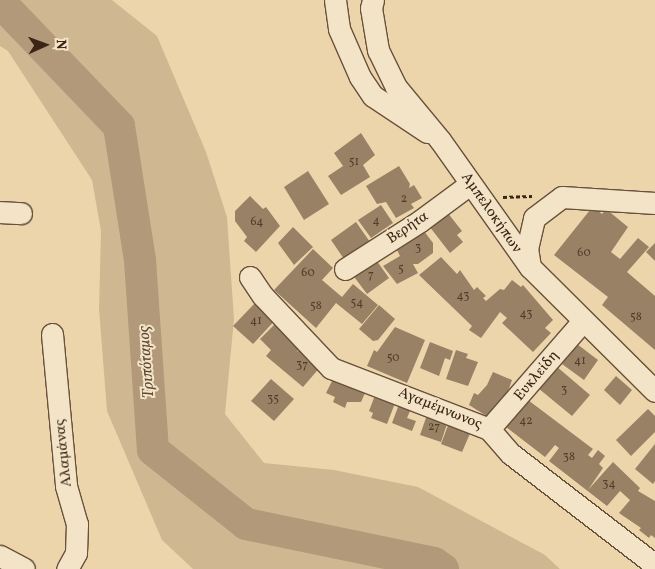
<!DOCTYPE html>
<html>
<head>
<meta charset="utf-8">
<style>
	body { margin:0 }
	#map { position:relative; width:655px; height:569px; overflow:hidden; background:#edd5ab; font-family:Vollkorn,serif }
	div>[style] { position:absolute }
	.green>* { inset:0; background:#cfb792 }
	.river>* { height:32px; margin:-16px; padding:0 16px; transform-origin:16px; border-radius:16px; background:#b19979 }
	.building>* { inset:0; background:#988164 }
	.path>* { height:3px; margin-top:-1.5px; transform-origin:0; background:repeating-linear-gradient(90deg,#3c2517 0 4px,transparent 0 6.5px) }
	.roads { filter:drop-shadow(1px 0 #68513c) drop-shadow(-1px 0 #68513c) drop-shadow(0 1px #68513c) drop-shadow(0 -1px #68513c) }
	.minor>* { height:21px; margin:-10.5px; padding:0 10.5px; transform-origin:10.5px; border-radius:10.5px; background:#f3e4c8 }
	span { translate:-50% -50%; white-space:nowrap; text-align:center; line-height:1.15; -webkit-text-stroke:4px #f3e4c8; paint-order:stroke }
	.number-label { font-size:12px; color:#533c2a }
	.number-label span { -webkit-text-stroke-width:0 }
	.street-label { font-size:15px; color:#3c2517 }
	.water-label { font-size:16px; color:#5f4834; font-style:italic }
	.north { position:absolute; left:20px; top:20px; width:50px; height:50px; -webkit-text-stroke:4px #f3e4c8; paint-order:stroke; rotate:88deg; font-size:14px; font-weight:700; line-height:20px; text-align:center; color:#3c2517 }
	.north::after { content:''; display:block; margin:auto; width:18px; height:22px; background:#3c2517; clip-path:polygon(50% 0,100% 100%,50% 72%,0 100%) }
</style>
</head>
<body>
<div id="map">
	<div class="green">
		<i style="clip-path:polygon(0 0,112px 0,157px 36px,206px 152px,227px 217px,234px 319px,225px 414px,264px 463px,334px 470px,418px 487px,545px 555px,560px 569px,193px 569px,162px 540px,107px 411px,99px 309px,101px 231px,92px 180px,8px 51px,0 46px)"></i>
	</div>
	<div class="river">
		<i style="left:0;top:2px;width:172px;rotate:46.2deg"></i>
		<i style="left:119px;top:126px;width:136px;rotate:81.1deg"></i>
		<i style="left:140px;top:260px;width:190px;rotate:86.1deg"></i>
		<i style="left:153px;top:450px;width:119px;rotate:38.5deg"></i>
		<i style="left:246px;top:524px;width:192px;rotate:11.7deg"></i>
		<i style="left:434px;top:563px;width:11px;rotate:34deg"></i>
	</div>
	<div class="building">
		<i style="clip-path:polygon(361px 133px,375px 155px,363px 165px,370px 177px,341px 195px,328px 176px,343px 166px,334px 153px)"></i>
		<i style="clip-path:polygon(399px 166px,410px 184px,409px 188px,414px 185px,422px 198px,411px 204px,414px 208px,396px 218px,386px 202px,377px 204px,366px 186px)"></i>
		<i style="clip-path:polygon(308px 171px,329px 204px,304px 220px,284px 187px)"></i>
		<i style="clip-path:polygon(250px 196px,263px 209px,266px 207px,280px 226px,256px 252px,244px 241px,247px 237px,235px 221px,235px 211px)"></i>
		<i style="clip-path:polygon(381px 205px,393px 223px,371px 238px,358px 220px)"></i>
		<i style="clip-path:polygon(595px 208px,602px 214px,606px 209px,628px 227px,611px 252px,620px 259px,638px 238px,649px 247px,627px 272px,655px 296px,655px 350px,602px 305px,608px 297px,554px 255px,590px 210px)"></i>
		<i style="clip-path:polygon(447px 212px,462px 231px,457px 235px,463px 242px,450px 253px,429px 226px)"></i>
		<i style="clip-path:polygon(356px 222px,370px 242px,355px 250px,346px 262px,331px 240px)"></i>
		<i style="clip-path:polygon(293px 227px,313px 247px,294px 265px,278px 243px)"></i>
		<i style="clip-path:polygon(420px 231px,424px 231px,433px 243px,433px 253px,418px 264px,413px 264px,418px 273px,397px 284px,383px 266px,400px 256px,397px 250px,402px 247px,400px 244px)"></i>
		<i style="clip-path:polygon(655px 243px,655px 261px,646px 252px)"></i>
		<i style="clip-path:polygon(313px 249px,333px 268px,322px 280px,342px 297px,353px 284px,378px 305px,362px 324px,336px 303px,316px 328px,274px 290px)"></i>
		<i style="clip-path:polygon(374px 257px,389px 278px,367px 294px,352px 274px)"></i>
		<i style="clip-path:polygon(441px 257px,457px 274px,460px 270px,474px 290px,477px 287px,486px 296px,483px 298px,486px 301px,500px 289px,504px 290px,512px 280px,521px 287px,523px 285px,553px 320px,545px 328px,551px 333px,533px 352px,502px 323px,507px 318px,500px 312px,481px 338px,469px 330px,472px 326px,419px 275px)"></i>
		<i style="clip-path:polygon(259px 299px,278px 317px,253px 344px,233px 326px)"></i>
		<i style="clip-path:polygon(379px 305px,395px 319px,378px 340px,373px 341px,359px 329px)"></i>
		<i style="clip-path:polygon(276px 323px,299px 348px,297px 352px,304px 346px,322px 365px,303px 387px,266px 356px,271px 350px,260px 339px)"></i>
		<i style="clip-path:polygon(395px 327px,425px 340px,407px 383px,367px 366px,374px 350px,377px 352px)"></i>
		<i style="clip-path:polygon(430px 342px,453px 351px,450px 360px,445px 358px,439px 376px,420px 368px)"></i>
		<i style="clip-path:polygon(577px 344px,598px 360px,584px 380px,562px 364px)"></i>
		<i style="clip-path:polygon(456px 350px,468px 354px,466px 358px,478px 362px,468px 386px,446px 379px)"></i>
		<i style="clip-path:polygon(556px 366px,590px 395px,572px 416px,538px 388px)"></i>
		<i style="clip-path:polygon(493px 372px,512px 380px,507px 394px,488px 417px,469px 405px,474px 393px,478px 395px,487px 385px)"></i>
		<i style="clip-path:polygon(616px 376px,632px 390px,620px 405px,604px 390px)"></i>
		<i style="clip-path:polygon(271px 379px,294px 399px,274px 421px,251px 401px)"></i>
		<i style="clip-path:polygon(333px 379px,365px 393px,361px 402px,347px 402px,345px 408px,333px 402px,335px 397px,326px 393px)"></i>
		<i style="clip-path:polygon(377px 390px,397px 398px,387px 424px,371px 418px,373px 413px,369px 411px)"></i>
		<i style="clip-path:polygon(401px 399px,413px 404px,407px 418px,416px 421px,412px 431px,392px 423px)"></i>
		<i style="clip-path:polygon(528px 400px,593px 449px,588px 455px,592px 458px,598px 450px,605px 456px,599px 464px,603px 468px,588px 490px,613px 462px,640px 488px,638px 491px,655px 501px,655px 538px,651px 535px,649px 538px,639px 530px,641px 528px,619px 513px,630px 500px,620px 491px,607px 506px,549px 461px,559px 448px,555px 445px,545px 457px,506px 427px)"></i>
		<i style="clip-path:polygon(648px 409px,655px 416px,655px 432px,631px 456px,616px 440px)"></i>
		<i style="clip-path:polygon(428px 412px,448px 421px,441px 442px,420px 435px)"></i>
		<i style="clip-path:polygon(450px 420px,472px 429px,462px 452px,441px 444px)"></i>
		<i style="clip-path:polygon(655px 444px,655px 481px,653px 484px,635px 469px)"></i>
	</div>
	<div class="path">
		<i style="left:503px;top:197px;width:29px;rotate:-2deg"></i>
	</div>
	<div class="roads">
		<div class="minor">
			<i style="left:335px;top:0;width:29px;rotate:82deg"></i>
			<i style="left:339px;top:29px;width:52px;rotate:66.4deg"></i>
			<i style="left:360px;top:77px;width:23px;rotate:56deg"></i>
			<i style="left:373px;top:96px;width:65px;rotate:33.7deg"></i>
			<i style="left:373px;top:0;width:8px;rotate:104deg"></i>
			<i style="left:371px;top:8px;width:43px;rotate:80.5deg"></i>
			<i style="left:378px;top:50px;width:41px;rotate:64.1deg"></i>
			<i style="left:396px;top:87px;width:69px;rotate:50.3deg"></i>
			<i style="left:440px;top:140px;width:156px;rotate:54.7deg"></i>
			<i style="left:530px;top:267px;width:176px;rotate:44.8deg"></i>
			<i style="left:0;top:212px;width:21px;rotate:3deg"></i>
			<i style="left:530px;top:267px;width:18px;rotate:-99deg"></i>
			<i style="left:527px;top:249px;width:32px;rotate:-77deg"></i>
			<i style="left:534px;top:218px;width:35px;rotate:-37deg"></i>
			<i style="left:562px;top:197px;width:93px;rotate:3.7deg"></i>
			<i style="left:345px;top:269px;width:89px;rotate:-32.6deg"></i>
			<i style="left:420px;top:221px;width:62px;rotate:-36.5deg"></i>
			<i style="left:250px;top:277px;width:23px;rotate:56deg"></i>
			<i style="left:263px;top:296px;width:99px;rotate:46.6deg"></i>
			<i style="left:331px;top:368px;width:169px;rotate:21.1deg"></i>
			<i style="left:489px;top:429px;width:33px;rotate:49deg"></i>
			<i style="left:511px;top:454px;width:182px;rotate:37.6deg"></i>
			<i style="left:52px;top:334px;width:153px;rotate:84.7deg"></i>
			<i style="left:66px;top:486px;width:40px;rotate:74deg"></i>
			<i style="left:77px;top:524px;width:29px;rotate:92deg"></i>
			<i style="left:76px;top:553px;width:18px;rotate:119deg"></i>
			<i style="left:489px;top:429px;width:143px;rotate:-49deg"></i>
			<i style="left:0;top:556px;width:27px;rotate:28deg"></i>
		</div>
	</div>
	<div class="number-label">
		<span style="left:354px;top:163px">51</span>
		<span style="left:404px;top:200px">2</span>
		<span style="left:376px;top:222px">4</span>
		<span style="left:257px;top:223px">64</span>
		<span style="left:418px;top:249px">3</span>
		<span style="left:584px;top:254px">60</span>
		<span style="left:401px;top:270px">5</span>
		<span style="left:308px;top:274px">60</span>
		<span style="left:371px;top:276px">7</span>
		<span style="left:463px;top:297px">43</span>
		<span style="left:357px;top:304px">54</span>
		<span style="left:316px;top:307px">58</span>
		<span style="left:526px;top:315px">43</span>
		<span style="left:636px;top:318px">58</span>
		<span style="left:256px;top:322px">41</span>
		<span style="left:393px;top:359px">50</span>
		<span style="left:580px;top:362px">41</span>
		<span style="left:302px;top:366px">37</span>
		<span style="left:564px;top:391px">3</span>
		<span style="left:273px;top:400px">35</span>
		<span style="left:526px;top:422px">42</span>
		<span style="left:434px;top:428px">27</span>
		<span style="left:569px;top:458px">38</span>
		<span style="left:609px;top:485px">34</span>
	</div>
	<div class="street-label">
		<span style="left:491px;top:213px;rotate:55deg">Αμπελοκήπων</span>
		<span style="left:408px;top:228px;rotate:-34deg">Βερήτα</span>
		<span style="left:537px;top:376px;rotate:-50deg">Ευκλείδη</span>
		<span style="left:440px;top:409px;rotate:22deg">Αγαμέμνωνος</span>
		<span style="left:64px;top:453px;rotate:-96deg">Αλαμάνας</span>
	</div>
	<div class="water-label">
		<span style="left:147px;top:362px;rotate:-94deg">Τριπόταμος</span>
	</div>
	<div class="north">N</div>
</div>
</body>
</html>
